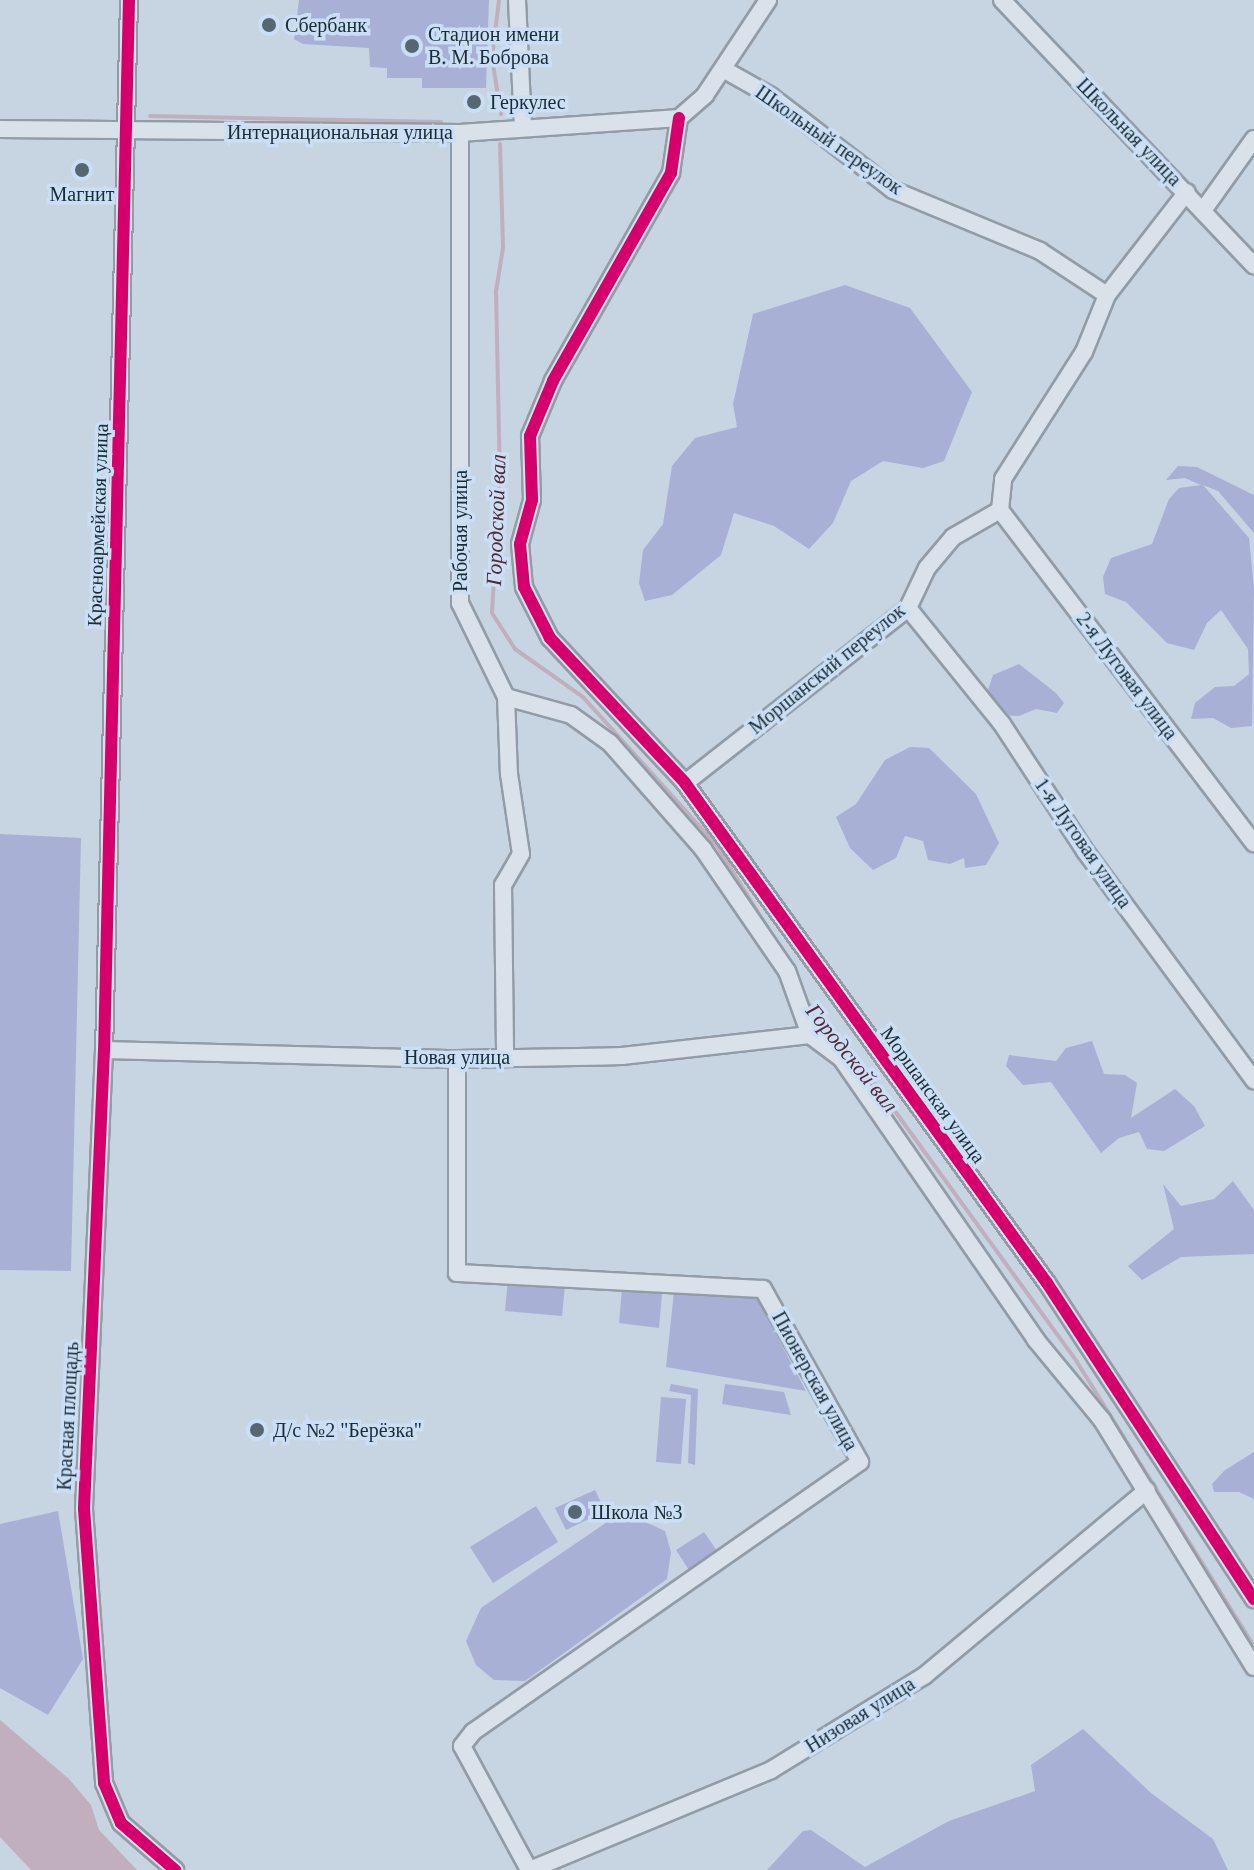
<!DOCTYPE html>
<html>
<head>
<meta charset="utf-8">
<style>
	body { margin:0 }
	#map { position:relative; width:1254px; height:1870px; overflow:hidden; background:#c7d4e2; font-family:Georgia,serif }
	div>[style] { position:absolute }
	.green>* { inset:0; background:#a8b0d6 }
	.water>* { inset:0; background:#c1afbe }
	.stream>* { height:4px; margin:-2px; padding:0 2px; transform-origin:2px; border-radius:2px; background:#c1afbe }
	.roads { filter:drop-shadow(2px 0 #919ca6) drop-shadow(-2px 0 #919ca6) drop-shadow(0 2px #919ca6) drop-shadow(0 -2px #919ca6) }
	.minor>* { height:16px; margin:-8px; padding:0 8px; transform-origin:8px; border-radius:8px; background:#d9e1ea }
	.cycleway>* { height:12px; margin:-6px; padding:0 6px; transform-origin:6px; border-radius:6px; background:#d6006c }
	.dots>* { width:22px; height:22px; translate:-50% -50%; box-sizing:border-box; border:4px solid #cadef5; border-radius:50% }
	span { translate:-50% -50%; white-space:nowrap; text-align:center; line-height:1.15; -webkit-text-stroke:7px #cadef5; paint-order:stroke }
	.poi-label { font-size:20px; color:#1a2c34 }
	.left { translate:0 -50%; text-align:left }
	.street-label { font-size:20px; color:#1a2c34 }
	.water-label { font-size:22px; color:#542933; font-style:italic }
</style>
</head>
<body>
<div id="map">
	<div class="green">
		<i style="clip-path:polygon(299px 0,489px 0,486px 88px,422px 88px,422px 78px,387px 78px,387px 68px,370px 67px,369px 48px,303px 44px,294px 39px)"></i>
		<i style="clip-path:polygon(845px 285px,910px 308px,972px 392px,944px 461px,923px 468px,883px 461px,851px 481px,833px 523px,809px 549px,774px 526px,734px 513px,721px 555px,672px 595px,645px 601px,639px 583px,643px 550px,663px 524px,672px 466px,695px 438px,737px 427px,733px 404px,753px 314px)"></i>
		<i style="clip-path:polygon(1178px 466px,1197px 467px,1254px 495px,1254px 533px,1218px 491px,1203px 485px,1249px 538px,1254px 589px,1252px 726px,1231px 728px,1213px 718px,1191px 719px,1195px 703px,1215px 687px,1234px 686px,1249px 674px,1248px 649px,1221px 610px,1207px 623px,1194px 650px,1167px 643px,1126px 602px,1105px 594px,1103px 577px,1111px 558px,1152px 544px,1169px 499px,1179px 488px,1201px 485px,1185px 478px,1166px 480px)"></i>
		<i style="clip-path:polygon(1019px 664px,1056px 693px,1064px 703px,1057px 713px,1036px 709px,1019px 716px,1003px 715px,987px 693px,993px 675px)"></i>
		<i style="clip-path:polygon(910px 747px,929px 748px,976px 794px,999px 843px,986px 865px,965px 868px,964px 858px,950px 864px,928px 860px,923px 841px,905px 836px,896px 858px,873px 870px,850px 848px,836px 817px,856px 804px,885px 760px)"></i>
		<i style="clip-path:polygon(0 834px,81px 838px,71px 1271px,0 1270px)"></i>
		<i style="clip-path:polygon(1092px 1041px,1104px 1074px,1125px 1075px,1137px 1083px,1131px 1118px,1175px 1089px,1194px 1106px,1205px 1126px,1164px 1151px,1147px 1149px,1139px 1132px,1119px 1138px,1101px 1153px,1051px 1082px,1023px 1085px,1006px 1066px,1009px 1055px,1056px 1061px,1066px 1048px)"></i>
		<i style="clip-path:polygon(1233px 1181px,1254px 1210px,1254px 1254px,1181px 1257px,1142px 1280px,1128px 1266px,1174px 1229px,1163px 1184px,1181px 1206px,1214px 1199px)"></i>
		<i style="clip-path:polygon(508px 1279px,565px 1285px,562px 1316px,505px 1311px)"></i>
		<i style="clip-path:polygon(622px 1289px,662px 1293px,659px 1328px,619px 1323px)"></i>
		<i style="clip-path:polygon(674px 1292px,757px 1298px,806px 1391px,666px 1367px)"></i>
		<i style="clip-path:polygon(671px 1384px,698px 1389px,695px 1465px,688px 1463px,691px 1395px,669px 1391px)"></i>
		<i style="clip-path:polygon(725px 1384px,784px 1392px,791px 1415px,722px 1404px)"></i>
		<i style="clip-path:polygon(661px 1397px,686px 1399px,681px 1464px,656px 1462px)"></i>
		<i style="clip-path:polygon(1254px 1452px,1254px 1499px,1239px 1492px,1214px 1492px,1212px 1484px,1225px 1470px)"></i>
		<i style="clip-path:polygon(595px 1490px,605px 1511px,566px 1530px,555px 1508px)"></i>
		<i style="clip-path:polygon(536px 1506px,558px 1542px,493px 1583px,470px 1547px)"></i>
		<i style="clip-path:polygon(58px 1511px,83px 1659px,48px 1715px,0 1688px,0 1524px)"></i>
		<i style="clip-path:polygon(630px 1515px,665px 1531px,671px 1552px,667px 1579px,525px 1681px,494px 1680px,476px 1665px,466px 1641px,481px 1608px,613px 1518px)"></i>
		<i style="clip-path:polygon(704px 1532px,717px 1551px,689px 1570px,676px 1550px)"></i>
		<i style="clip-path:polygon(1083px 1729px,1151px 1793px,1213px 1839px,1228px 1870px,767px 1870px,803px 1831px,811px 1830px,865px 1867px,949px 1821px,1035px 1791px,1031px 1765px)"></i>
	</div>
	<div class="water">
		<i style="clip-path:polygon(0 1720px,69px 1779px,91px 1805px,99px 1830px,137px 1870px,31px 1870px,0 1837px)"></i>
	</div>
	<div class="stream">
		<i style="left:499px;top:0;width:58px;rotate:96.9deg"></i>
		<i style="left:492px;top:58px;width:57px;rotate:80.9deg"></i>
		<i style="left:150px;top:116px;width:291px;rotate:1.2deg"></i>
		<i style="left:500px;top:144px;width:104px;rotate:88.3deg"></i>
		<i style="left:503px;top:248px;width:44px;rotate:99.2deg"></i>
		<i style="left:496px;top:291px;width:190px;rotate:88.8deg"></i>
		<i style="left:500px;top:481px;width:132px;rotate:93.5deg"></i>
		<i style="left:492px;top:613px;width:43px;rotate:57.4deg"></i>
		<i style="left:515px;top:649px;width:83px;rotate:35.2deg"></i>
		<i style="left:583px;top:697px;width:200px;rotate:48deg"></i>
		<i style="left:717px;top:846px;width:116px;rotate:58.4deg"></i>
		<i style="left:805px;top:1000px;width:70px;rotate:47.9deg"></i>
		<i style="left:852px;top:1052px;width:383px;rotate:54deg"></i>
		<i style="left:1077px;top:1362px;width:335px;rotate:58.1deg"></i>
	</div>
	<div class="roads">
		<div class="minor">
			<i style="left:129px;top:0;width:1050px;rotate:91.36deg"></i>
			<i style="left:104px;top:1050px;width:459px;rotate:92.5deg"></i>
			<i style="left:84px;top:1509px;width:275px;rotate:85.8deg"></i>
			<i style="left:104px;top:1783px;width:43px;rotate:67deg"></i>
			<i style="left:121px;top:1823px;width:72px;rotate:41deg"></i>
			<i style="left:517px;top:0;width:125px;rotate:87.3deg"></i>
			<i style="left:1002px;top:0;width:366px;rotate:46.5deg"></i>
			<i style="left:723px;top:69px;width:55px;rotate:29.4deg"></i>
			<i style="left:771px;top:96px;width:154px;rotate:37.6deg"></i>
			<i style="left:893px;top:190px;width:159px;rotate:22.5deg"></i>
			<i style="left:1040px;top:251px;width:80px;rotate:33.3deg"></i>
			<i style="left:679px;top:118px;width:56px;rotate:98.3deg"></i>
			<i style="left:671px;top:173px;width:239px;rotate:119.6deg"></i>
			<i style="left:553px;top:381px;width:60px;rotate:112.7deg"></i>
			<i style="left:530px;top:436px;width:64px;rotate:88.2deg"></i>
			<i style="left:532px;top:500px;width:46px;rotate:105.3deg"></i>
			<i style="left:520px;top:544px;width:43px;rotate:84.7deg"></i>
			<i style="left:524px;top:587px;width:57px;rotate:63deg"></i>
			<i style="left:550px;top:638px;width:198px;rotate:47deg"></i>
			<i style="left:685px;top:783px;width:617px;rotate:54.1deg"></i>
			<i style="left:1047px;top:1283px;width:378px;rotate:56.8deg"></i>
			<i style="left:0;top:129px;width:460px;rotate:0.5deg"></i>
			<i style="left:460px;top:133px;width:220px;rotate:-3.9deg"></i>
			<i style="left:679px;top:118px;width:35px;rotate:-41deg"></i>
			<i style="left:705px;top:95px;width:114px;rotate:-56.4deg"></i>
			<i style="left:460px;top:133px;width:470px;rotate:90deg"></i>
			<i style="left:460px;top:603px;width:105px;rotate:63.9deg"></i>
			<i style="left:506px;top:697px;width:77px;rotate:87.8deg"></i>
			<i style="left:509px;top:774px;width:81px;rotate:81.5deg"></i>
			<i style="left:521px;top:854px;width:36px;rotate:120deg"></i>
			<i style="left:503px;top:885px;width:172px;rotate:89.3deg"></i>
			<i style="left:1204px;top:209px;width:86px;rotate:-54.5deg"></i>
			<i style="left:1000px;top:510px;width:419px;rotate:52.7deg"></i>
			<i style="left:908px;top:608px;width:149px;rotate:51deg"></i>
			<i style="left:1002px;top:724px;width:152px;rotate:56.8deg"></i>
			<i style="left:1085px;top:851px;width:285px;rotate:53.6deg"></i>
			<i style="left:506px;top:697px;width:67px;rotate:15.5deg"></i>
			<i style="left:571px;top:715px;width:48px;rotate:35.7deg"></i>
			<i style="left:610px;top:743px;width:141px;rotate:48.7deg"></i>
			<i style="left:703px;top:849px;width:148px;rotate:55.5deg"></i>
			<i style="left:787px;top:971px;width:68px;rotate:70.2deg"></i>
			<i style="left:810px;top:1035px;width:39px;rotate:37deg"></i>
			<i style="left:841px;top:1058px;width:343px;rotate:55.3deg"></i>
			<i style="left:1036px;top:1340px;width:104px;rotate:50.5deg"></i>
			<i style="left:1102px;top:1420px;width:290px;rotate:58.4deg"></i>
			<i style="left:685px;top:783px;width:283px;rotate:-38.1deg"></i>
			<i style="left:908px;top:608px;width:44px;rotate:-64.6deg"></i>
			<i style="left:927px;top:568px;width:40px;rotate:-50deg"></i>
			<i style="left:953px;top:537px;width:54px;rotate:-29.9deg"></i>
			<i style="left:1000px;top:510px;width:31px;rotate:-84deg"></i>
			<i style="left:1003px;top:479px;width:151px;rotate:-57.5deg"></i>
			<i style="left:1084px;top:352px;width:61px;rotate:-68deg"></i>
			<i style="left:1107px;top:295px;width:130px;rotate:-52.2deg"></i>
			<i style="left:104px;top:1050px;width:353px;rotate:1.5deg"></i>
			<i style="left:457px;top:1059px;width:165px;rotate:-1deg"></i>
			<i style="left:622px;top:1056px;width:189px;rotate:-6.4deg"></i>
			<i style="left:457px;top:1059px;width:214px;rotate:90deg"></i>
			<i style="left:457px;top:1273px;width:306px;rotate:3deg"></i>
			<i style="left:763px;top:1289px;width:198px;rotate:60.7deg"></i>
			<i style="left:860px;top:1462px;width:472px;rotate:145.1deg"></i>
			<i style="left:473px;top:1732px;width:18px;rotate:128deg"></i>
			<i style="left:462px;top:1746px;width:141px;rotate:61.6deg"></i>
			<i style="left:530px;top:1870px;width:261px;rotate:-22.5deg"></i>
			<i style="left:771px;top:1770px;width:180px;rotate:-31.6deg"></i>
			<i style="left:924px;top:1676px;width:290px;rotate:-39.8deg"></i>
		</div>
	</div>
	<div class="cycleway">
		<i style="left:129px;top:0;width:1050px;rotate:91.36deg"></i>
		<i style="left:104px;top:1050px;width:459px;rotate:92.5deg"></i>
		<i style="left:84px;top:1509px;width:275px;rotate:85.8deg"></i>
		<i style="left:104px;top:1783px;width:43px;rotate:67deg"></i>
		<i style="left:121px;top:1823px;width:72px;rotate:41deg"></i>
		<i style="left:679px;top:118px;width:56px;rotate:98.3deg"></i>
		<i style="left:671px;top:173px;width:239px;rotate:119.6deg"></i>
		<i style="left:553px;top:381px;width:60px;rotate:112.7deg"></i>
		<i style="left:530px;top:436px;width:64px;rotate:88.2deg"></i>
		<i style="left:532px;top:500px;width:46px;rotate:105.3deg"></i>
		<i style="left:520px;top:544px;width:43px;rotate:84.7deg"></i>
		<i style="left:524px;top:587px;width:57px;rotate:63deg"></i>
		<i style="left:550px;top:638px;width:198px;rotate:47deg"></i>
		<i style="left:685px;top:783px;width:617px;rotate:54.1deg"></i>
		<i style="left:1047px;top:1283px;width:378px;rotate:56.8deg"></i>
	</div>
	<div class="dots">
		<i style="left:269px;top:25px;background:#576771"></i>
		<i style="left:412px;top:46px;background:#576771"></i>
		<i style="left:474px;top:102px;background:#576771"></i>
		<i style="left:82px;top:170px;background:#576771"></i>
		<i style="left:257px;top:1430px;background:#576771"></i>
		<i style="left:575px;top:1512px;background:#576771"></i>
	</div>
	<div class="poi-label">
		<span class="left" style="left:285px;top:25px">Сбербанк</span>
		<span class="left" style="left:428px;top:46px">Стадион имени<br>В. М. Боброва</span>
		<span class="left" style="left:490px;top:102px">Геркулес</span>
		<span style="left:82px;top:194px">Магнит</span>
		<span class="left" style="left:273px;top:1430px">Д/с №2 "Берёзка"</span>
		<span class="left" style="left:591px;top:1512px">Школа №3</span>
	</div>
	<div class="street-label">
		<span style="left:340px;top:132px">Интернациональная улица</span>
		<span style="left:1129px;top:132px;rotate:46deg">Школьная улица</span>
		<span style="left:829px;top:140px;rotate:35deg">Школьный переулок</span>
		<span style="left:98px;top:525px;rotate:-88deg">Красноармейская улица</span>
		<span style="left:460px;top:531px;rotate:-90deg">Рабочая улица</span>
		<span style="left:827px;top:669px;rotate:-39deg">Моршанский переулок</span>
		<span style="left:1127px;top:676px;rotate:53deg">2-я Луговая улица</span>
		<span style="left:1083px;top:843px;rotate:55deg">1-я Луговая улица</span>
		<span style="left:457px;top:1057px">Новая улица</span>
		<span style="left:933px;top:1095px;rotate:54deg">Моршанская улица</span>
		<span style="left:815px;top:1381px;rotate:61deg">Пионерская улица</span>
		<span style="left:68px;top:1416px;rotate:-87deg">Красная площадь</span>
		<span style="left:860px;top:1715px;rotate:-32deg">Низовая улица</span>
	</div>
	<div class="water-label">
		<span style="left:496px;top:520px;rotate:-88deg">Городской вал</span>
		<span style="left:852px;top:1058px;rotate:51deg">Городской вал</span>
	</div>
</div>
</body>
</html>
